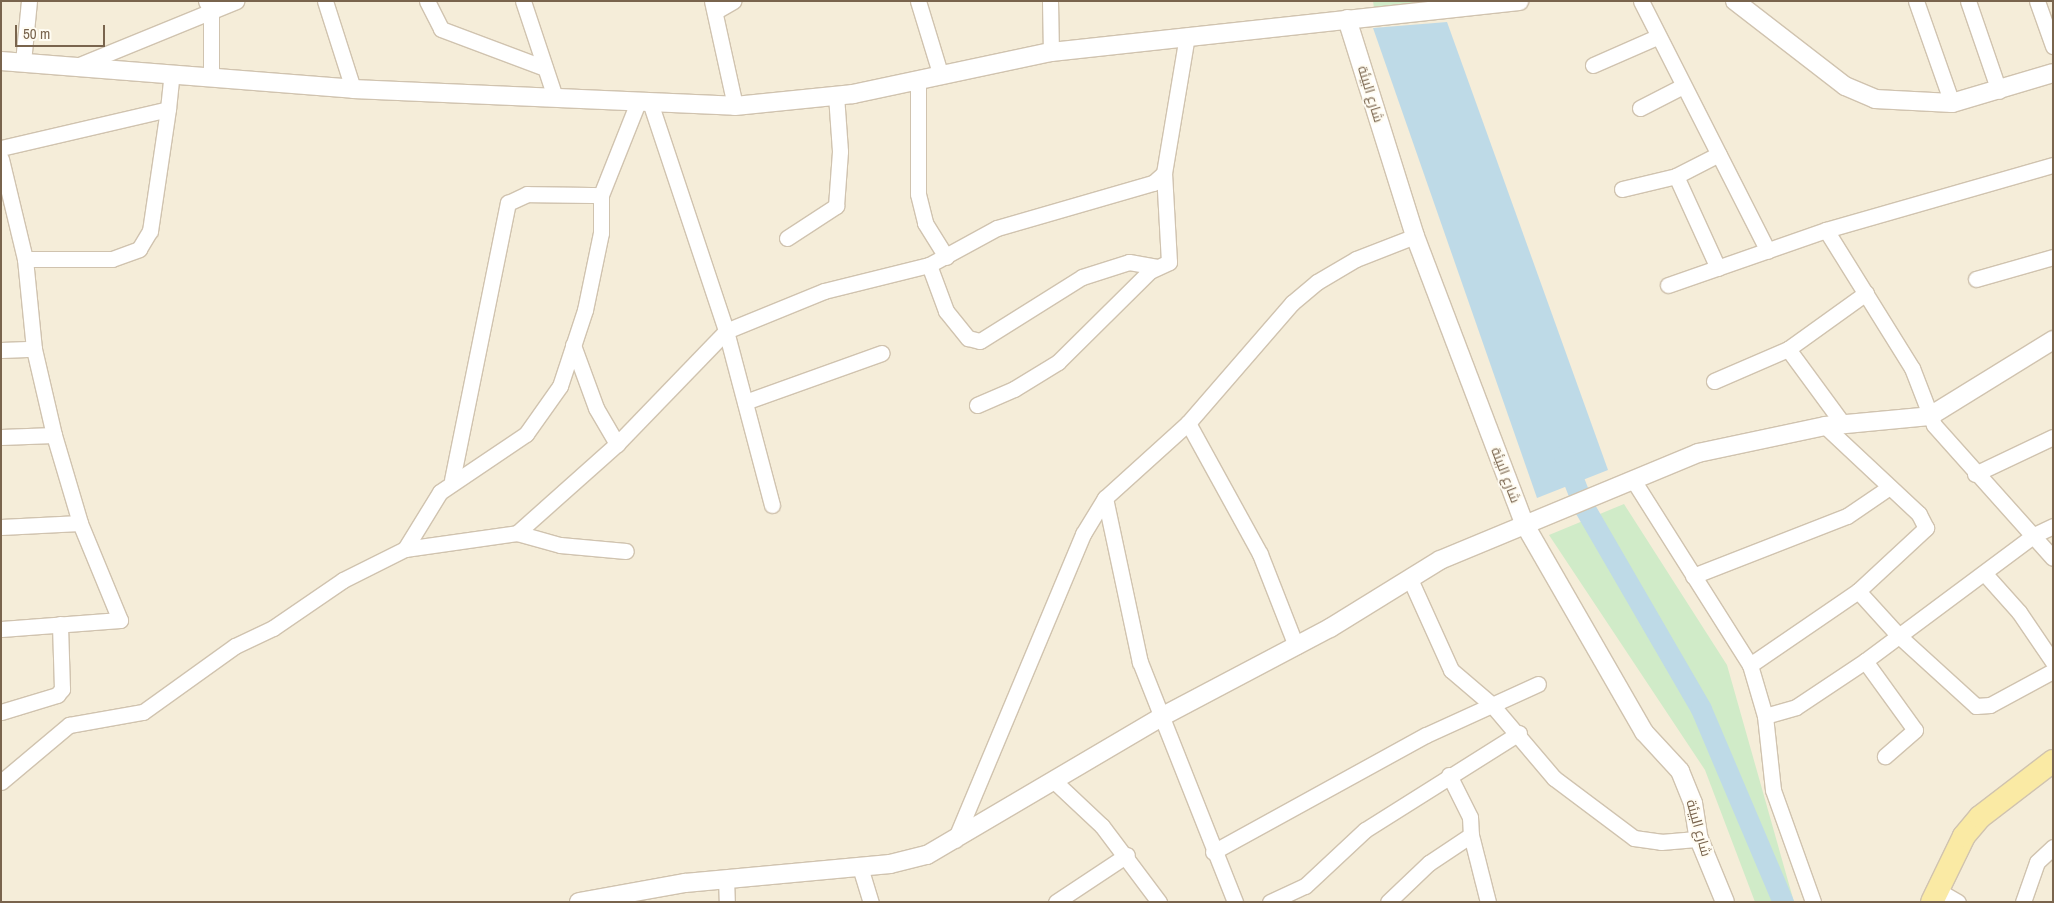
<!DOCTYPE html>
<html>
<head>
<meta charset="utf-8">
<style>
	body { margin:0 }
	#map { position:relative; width:2054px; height:903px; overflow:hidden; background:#fdf9eb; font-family:"Archivo Narrow",Cairo,sans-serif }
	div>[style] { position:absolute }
	.residential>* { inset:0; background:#f5edd9 }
	.green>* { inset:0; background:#d0ebc8 }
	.water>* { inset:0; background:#bedae7 }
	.river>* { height:21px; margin:-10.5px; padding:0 10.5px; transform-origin:10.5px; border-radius:10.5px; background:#bedae7 }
	.roads { filter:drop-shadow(1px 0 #d0c3af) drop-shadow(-1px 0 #d0c3af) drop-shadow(0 1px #d0c3af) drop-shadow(0 -1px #d0c3af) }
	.minor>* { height:15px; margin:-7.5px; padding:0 7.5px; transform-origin:7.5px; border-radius:7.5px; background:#fff }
	.tertiary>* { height:18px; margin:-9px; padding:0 9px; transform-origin:9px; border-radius:9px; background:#fff }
	.primary>* { height:22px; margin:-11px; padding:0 11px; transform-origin:11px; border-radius:11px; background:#faeaa4 }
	span { translate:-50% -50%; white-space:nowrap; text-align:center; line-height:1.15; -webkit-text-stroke:4px #fffcf2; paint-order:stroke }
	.street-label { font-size:14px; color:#79644d }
	.frame { position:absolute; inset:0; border:2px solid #79644d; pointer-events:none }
	.scale { position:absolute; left:15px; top:25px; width:90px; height:22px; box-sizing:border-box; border:2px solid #79644d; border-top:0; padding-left:6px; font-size:15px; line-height:18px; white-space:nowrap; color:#79644d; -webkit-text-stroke:4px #fffcf2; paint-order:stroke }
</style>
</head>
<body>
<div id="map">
	<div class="residential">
		<i style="clip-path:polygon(1px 1px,2053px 1px,2053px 902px,1px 902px)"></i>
	</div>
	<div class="green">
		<i style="clip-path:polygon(1373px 1px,1426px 1px,1374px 8px)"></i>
		<i style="clip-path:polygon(1624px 504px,1727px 665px,1794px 902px,1755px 902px,1705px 770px,1549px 535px)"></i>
	</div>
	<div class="water">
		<i style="clip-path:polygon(1447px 22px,1608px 470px,1537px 498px,1373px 28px)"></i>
	</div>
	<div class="river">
		<i style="left:1564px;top:456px;width:55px;rotate:68.6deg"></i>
		<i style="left:1584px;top:507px;width:233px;rotate:59.9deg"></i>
		<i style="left:1701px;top:709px;width:210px;rotate:67deg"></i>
	</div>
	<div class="roads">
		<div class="minor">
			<i style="left:206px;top:1px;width:10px;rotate:61deg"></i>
			<i style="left:211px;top:10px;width:66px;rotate:90deg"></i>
			<i style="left:325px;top:1px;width:92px;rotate:72.3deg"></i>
			<i style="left:427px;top:1px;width:31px;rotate:63deg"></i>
			<i style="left:441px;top:29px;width:111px;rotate:20.6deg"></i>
			<i style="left:523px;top:1px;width:101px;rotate:71.6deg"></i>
			<i style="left:712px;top:1px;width:107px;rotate:77.6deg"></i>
			<i style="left:918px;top:1px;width:78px;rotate:73deg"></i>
			<i style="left:1050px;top:1px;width:51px;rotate:88.9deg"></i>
			<i style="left:1641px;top:1px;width:280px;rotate:63.1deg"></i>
			<i style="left:1916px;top:1px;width:108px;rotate:70.6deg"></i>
			<i style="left:1968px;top:1px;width:95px;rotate:71deg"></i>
			<i style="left:2037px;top:1px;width:48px;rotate:70.4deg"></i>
			<i style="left:716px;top:11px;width:20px;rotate:-30deg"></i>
			<i style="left:23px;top:62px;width:61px;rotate:-84.4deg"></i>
			<i style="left:1593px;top:65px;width:70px;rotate:-23.6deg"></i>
			<i style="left:77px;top:66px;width:172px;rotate:-22.2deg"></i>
			<i style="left:918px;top:82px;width:112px;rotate:90deg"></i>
			<i style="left:918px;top:194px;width:30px;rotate:76deg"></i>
			<i style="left:925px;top:223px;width:40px;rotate:58deg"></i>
			<i style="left:650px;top:102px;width:241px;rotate:71.6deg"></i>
			<i style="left:726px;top:331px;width:180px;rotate:75.2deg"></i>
			<i style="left:1640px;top:108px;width:46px;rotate:-27.1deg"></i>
			<i style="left:1px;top:148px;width:171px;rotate:-13.1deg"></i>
			<i style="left:168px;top:109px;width:36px;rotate:-84deg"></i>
			<i style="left:1px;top:159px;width:103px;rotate:76.5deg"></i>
			<i style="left:25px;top:259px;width:90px;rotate:84.3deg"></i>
			<i style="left:34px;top:349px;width:88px;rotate:76.9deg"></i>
			<i style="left:54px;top:435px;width:92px;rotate:73.5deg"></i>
			<i style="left:80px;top:523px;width:105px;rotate:67.6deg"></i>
			<i style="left:120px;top:620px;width:119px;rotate:175.7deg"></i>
			<i style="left:1676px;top:176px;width:101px;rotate:65.5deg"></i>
			<i style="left:1622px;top:189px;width:56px;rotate:-13.5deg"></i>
			<i style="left:1676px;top:176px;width:48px;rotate:-27.1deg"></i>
			<i style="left:1826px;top:230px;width:163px;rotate:58.1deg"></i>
			<i style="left:1912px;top:368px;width:61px;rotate:68.9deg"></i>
			<i style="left:1934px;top:425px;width:178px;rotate:48.2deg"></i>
			<i style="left:787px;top:238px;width:59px;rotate:-33.1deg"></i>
			<i style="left:836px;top:206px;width:55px;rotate:-85.8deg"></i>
			<i style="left:840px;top:151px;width:56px;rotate:-94.1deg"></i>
			<i style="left:25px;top:259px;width:87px"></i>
			<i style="left:112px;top:259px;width:29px;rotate:-20deg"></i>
			<i style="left:139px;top:249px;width:21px;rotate:-59deg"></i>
			<i style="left:150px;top:231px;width:123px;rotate:-81.6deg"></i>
			<i style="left:929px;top:265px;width:49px;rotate:69.7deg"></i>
			<i style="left:946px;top:311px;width:35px;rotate:51deg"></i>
			<i style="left:968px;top:338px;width:12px;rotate:14deg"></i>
			<i style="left:980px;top:341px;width:120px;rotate:-32.1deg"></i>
			<i style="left:1082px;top:277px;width:49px;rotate:-17.7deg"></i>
			<i style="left:1129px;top:262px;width:27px;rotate:10deg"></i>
			<i style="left:1976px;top:279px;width:80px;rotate:-15.9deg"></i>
			<i style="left:1668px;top:285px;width:167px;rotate:-19.2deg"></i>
			<i style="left:1826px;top:230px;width:236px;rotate:-16deg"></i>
			<i style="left:573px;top:345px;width:67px;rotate:69.9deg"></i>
			<i style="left:596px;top:408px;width:42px;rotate:59.7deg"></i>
			<i style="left:1788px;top:349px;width:93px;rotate:53.7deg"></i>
			<i style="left:1px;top:350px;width:33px;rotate:-2deg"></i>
			<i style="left:1714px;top:381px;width:81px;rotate:-23.4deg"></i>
			<i style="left:1788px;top:349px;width:96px;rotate:-35.7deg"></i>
			<i style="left:745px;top:402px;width:145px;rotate:-19.7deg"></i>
			<i style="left:977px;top:405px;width:40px;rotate:-23.4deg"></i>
			<i style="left:1014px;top:389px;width:52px;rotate:-31.5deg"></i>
			<i style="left:1058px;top:362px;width:129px;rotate:-44.7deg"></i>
			<i style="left:1150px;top:271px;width:21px;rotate:-25deg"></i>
			<i style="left:1169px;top:262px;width:89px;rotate:-93.2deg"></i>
			<i style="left:1188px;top:423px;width:149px;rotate:61.2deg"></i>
			<i style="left:1260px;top:554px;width:99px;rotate:68.6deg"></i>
			<i style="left:1px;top:437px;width:53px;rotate:-2.2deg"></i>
			<i style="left:1975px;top:474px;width:86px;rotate:-25.4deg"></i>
			<i style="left:452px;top:480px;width:283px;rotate:-78.6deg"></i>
			<i style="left:508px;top:203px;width:21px;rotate:-25deg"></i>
			<i style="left:527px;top:194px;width:74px;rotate:0.8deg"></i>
			<i style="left:1635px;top:483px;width:215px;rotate:57.7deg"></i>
			<i style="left:1750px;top:665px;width:53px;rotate:73.6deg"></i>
			<i style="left:1765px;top:716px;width:74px;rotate:83.8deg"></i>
			<i style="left:1773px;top:790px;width:119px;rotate:70.3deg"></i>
			<i style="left:1105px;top:498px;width:168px;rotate:78deg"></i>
			<i style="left:1140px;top:662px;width:258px;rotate:68.4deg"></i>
			<i style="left:1px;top:527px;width:79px;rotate:-2.9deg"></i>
			<i style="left:517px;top:533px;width:134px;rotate:-41.7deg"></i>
			<i style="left:617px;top:444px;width:157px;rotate:-46deg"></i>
			<i style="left:726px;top:331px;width:106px;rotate:-22.2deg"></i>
			<i style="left:824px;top:291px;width:108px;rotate:-13.9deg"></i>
			<i style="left:929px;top:265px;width:77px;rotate:-28.6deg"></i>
			<i style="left:997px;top:228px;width:162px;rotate:-16.1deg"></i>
			<i style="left:1153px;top:183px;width:15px;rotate:-42deg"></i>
			<i style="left:1164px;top:173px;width:139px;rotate:-80.5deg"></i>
			<i style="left:405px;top:549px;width:67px;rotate:-58.4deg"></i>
			<i style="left:440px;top:492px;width:104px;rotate:-34deg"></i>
			<i style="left:526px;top:434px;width:59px;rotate:-54.7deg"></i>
			<i style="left:560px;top:386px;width:80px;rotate:-71.8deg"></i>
			<i style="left:585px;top:310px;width:79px;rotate:-78.3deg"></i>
			<i style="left:601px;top:233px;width:38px;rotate:-90deg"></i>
			<i style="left:601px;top:195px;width:100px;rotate:-68.3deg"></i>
			<i style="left:1985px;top:574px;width:51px;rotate:48.2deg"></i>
			<i style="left:2019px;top:612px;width:60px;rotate:55.8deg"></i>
			<i style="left:1693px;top:576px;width:165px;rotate:-21.3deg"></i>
			<i style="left:1847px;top:516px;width:50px;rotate:-34.3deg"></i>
			<i style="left:1410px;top:579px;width:100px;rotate:65.7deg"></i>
			<i style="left:1451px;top:670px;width:54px;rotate:40.5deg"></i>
			<i style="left:1492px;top:705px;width:96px;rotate:49.7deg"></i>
			<i style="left:1554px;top:778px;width:100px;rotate:36.9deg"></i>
			<i style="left:1634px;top:838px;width:27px;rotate:8deg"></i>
			<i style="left:1661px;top:842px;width:38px;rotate:-5deg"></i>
			<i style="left:1858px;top:591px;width:61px;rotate:47.7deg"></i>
			<i style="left:1899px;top:636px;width:104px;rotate:42.3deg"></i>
			<i style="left:1976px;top:706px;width:14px;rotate:-4deg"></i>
			<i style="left:1990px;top:705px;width:72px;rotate:-28.4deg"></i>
			<i style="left:1865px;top:661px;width:85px;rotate:54.1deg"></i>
			<i style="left:1915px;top:730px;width:40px;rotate:139deg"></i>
			<i style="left:1750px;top:665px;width:131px;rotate:-34.4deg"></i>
			<i style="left:1858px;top:591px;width:93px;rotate:-42.8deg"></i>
			<i style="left:1926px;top:528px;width:16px;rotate:-117deg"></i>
			<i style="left:1919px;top:514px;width:129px;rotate:-136.9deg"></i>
			<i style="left:1px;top:712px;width:59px;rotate:-16.9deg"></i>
			<i style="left:57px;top:695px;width:8px;rotate:-50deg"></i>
			<i style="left:62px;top:689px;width:65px;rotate:-91.8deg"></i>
			<i style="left:1765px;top:716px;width:32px;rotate:-16deg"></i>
			<i style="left:1796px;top:707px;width:83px;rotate:-33.7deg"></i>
			<i style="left:1865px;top:661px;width:211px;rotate:-36.7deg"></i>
			<i style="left:2034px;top:535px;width:21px;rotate:-25deg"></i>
			<i style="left:1449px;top:775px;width:47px;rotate:63.4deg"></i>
			<i style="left:1470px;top:817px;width:18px;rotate:87deg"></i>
			<i style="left:1471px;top:835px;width:69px;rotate:75.8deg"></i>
			<i style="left:1053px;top:780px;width:67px;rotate:43.2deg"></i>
			<i style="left:1102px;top:826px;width:95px;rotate:53.1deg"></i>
			<i style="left:1px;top:782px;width:89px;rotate:-40deg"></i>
			<i style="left:69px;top:725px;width:75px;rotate:-10deg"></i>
			<i style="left:143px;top:712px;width:113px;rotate:-35.7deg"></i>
			<i style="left:235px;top:646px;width:42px;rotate:-25.3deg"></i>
			<i style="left:273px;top:628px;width:85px;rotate:-34.4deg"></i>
			<i style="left:343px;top:580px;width:69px;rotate:-26.6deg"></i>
			<i style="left:405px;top:549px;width:113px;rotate:-8.1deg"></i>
			<i style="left:517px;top:533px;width:45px;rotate:15.6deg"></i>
			<i style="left:560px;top:545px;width:66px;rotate:5.2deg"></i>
			<i style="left:955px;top:840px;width:332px;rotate:-67.3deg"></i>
			<i style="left:1083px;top:534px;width:42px;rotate:-58.6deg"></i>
			<i style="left:1105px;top:498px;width:112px;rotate:-42.1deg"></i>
			<i style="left:1188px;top:423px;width:159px;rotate:-49.1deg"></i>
			<i style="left:1292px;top:303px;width:33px;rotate:-40deg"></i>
			<i style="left:1317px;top:282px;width:45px;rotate:-30.5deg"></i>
			<i style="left:1356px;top:259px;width:63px;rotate:-21.3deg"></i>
			<i style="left:1213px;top:852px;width:243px;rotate:-28.8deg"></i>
			<i style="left:1426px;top:735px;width:123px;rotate:-24.5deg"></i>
			<i style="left:860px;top:867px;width:37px;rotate:73deg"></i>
			<i style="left:726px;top:878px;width:24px;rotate:88deg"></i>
			<i style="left:1937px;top:890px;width:24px;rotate:30deg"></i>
			<i style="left:1056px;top:902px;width:85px;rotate:-33.5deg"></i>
			<i style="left:1270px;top:902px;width:38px;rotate:-25deg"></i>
			<i style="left:1305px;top:886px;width:82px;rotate:-43deg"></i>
			<i style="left:1365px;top:830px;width:182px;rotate:-32.2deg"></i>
			<i style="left:1388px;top:902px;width:57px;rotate:-43.6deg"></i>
			<i style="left:1429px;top:863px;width:50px;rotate:-33.7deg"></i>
			<i style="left:2023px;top:902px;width:42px;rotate:-70.7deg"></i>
			<i style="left:2037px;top:862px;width:22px;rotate:-43deg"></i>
		</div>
		<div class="tertiary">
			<i style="left:1735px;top:1px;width:139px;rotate:37.7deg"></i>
			<i style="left:1845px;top:86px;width:33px;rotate:23deg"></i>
			<i style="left:1875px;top:99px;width:77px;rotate:3deg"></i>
			<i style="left:1952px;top:103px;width:105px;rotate:-16.5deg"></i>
			<i style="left:1347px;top:19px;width:227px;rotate:72.6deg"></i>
			<i style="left:1415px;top:236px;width:309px;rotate:69.2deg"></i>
			<i style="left:1525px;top:525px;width:239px;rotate:60.1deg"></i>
			<i style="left:1644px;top:732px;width:53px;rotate:47.3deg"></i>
			<i style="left:1680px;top:771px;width:35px;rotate:68deg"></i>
			<i style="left:1693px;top:803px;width:36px;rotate:81deg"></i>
			<i style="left:1699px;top:839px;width:68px;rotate:67.6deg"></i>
			<i style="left:1px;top:61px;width:353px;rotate:4.5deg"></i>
			<i style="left:353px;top:89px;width:382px;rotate:2.5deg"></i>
			<i style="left:735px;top:106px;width:119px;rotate:-5.8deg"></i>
			<i style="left:853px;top:94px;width:202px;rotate:-12deg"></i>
			<i style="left:1051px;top:52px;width:471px;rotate:-6.2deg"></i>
			<i style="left:579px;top:902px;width:108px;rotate:-10.2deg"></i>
			<i style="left:685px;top:883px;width:206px;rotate:-5.3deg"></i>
			<i style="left:890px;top:864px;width:38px;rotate:-14deg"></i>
			<i style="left:927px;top:855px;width:274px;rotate:-30.5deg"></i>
			<i style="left:1163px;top:716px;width:189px;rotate:-27.8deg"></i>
			<i style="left:1330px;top:628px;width:129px;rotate:-31.7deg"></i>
			<i style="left:1440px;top:560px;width:279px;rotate:-22.5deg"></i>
			<i style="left:1698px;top:453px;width:130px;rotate:-12deg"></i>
			<i style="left:1825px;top:426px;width:105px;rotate:-5.4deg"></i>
			<i style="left:1930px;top:416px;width:145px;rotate:-31.7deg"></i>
		</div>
		<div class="primary">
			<i style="left:1932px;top:902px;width:73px;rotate:-64.1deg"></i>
			<i style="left:1964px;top:836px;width:25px;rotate:-50deg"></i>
			<i style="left:1980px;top:817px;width:92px;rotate:-37.5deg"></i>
		</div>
	</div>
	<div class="street-label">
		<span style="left:1371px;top:94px;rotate:73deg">شارع البيئة</span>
		<span style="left:1506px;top:475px;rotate:69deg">شارع البيئة</span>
		<span style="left:1699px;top:828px;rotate:74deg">شارع البيئة</span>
	</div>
	<div class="frame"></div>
	<div class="scale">50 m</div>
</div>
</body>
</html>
